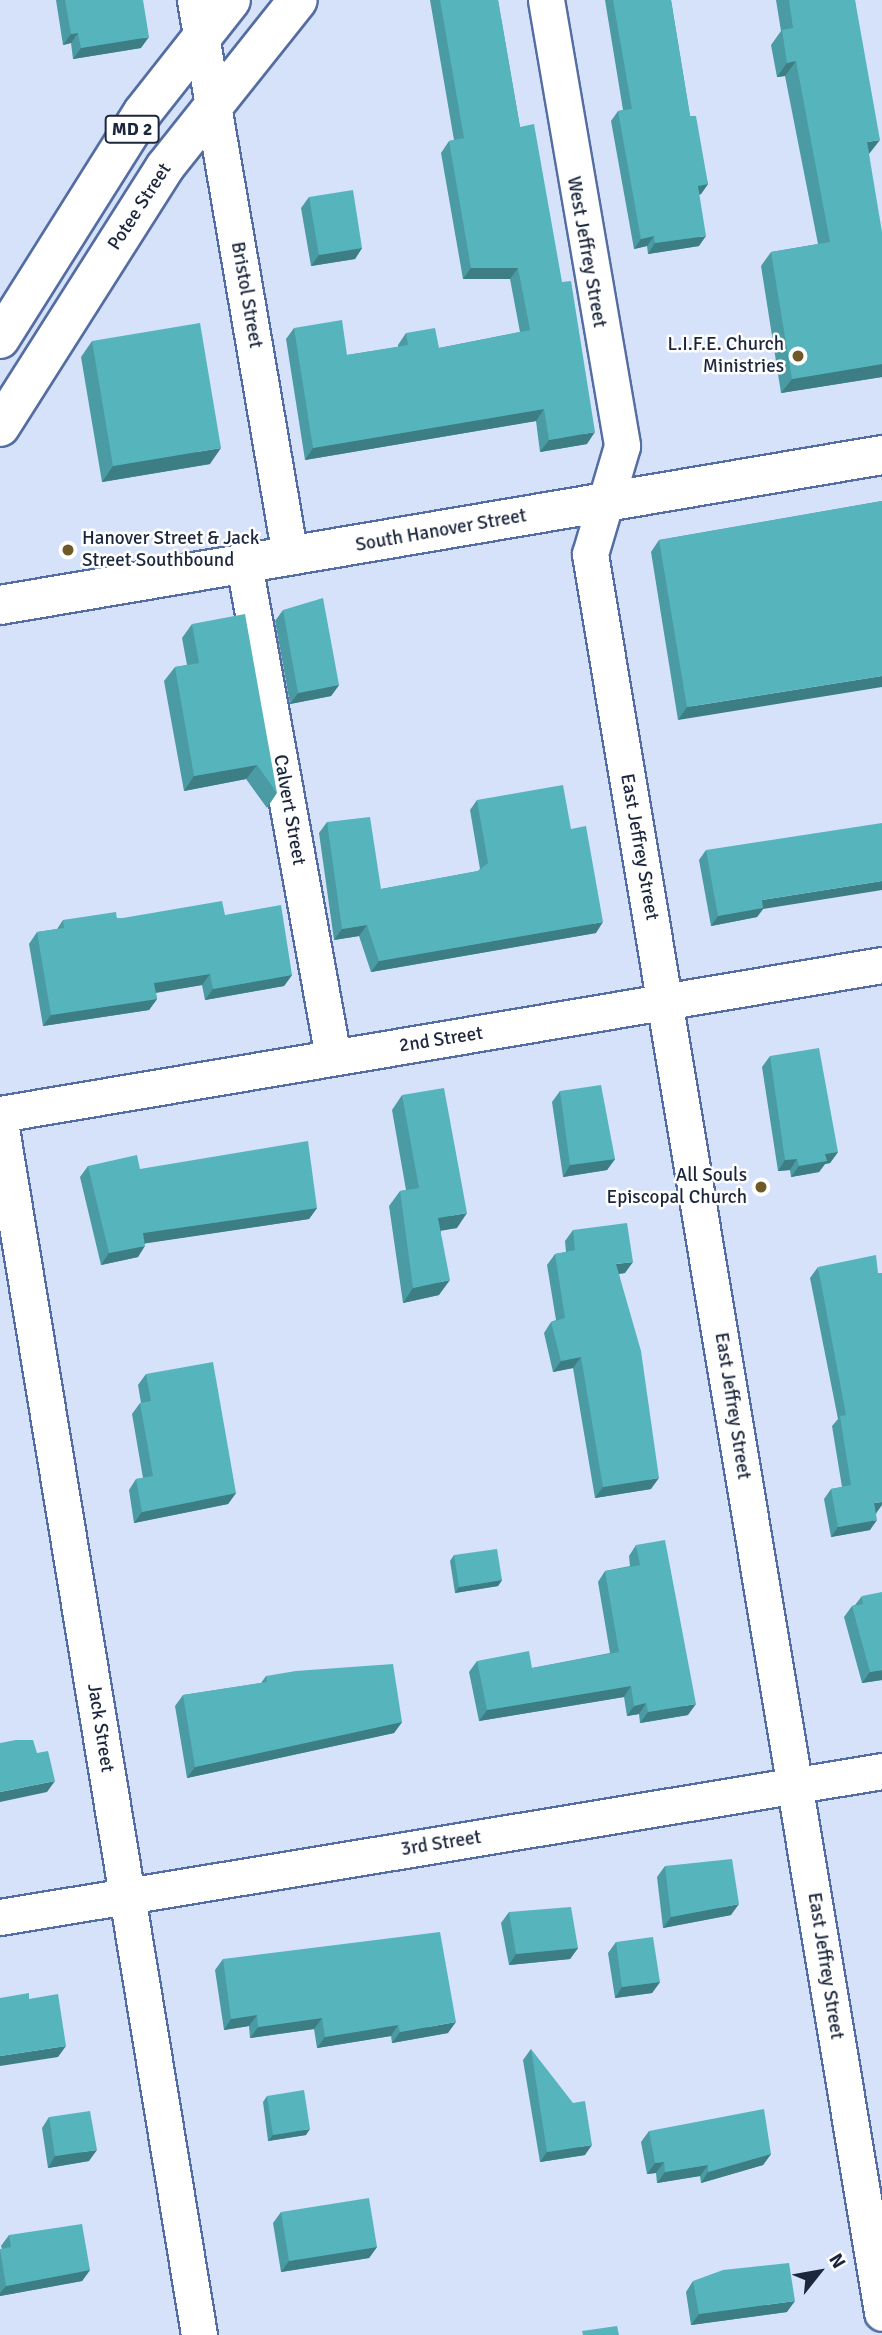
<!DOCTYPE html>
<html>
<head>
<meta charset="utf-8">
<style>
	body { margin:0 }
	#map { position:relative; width:882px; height:2335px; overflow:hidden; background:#d6e2fa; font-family:Signika,sans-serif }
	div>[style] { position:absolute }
	.roads { filter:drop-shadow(2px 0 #546da2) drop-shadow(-2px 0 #546da2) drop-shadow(0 2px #546da2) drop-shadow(0 -2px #546da2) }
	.street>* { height:35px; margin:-17.5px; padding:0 17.5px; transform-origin:17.5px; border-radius:17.5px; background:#fff }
	.secondary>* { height:38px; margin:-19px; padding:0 19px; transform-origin:19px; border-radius:19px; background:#fff }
	.primary>* { height:38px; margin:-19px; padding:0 19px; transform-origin:19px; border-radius:19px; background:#fff }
	.wall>* { inset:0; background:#4a9ba3 }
	.shaded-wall>* { inset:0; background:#3c7e84 }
	.building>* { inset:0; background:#56b4bd }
	.dots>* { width:19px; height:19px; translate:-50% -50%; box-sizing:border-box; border:4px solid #fff; border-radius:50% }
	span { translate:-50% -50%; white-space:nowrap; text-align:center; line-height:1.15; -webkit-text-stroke:5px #fff; paint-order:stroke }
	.shield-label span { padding:2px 5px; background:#fff; border:2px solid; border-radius:5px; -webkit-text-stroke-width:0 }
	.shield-label { font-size:18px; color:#1c273d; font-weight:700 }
	.street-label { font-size:19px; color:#1c273d }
	.poi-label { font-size:19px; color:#1c273d }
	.right { translate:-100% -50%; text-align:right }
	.left { translate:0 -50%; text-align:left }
	.north { position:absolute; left:784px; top:2237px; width:70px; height:70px; -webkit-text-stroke:5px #fff; paint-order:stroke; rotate:59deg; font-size:19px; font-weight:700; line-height:28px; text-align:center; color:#1c273d }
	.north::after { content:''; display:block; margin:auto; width:24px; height:32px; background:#1c273d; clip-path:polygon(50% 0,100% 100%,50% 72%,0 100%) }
</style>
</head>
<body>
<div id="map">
	<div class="roads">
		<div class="street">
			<i style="left:195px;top:0;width:564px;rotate:80.3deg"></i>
			<i style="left:546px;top:0;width:452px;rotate:80.3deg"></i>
			<i style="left:622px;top:446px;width:113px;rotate:106.5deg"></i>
			<i style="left:590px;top:554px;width:1783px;rotate:80.57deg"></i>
			<i style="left:244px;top:564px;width:501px;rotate:79.77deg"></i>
			<i style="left:0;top:1114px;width:894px;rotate:-9.59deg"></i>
			<i style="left:0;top:1122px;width:1229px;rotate:80.68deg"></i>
			<i style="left:0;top:1917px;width:894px;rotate:-9.4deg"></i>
		</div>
		<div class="secondary">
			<i style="left:0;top:605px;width:895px;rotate:-9.65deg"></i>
		</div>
		<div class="primary">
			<i style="left:0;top:339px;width:268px;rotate:-57.8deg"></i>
			<i style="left:143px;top:112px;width:142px;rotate:-51.8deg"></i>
			<i style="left:0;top:427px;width:308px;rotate:-57.6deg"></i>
			<i style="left:165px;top:167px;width:213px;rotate:-51.5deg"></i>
		</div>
	</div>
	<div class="wall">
		<i style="clip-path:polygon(56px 0,143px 0,141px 48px,73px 59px,71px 43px,63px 45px)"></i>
		<i style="clip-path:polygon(430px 0,498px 0,520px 127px,587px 444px,540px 452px,536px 421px,305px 460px,286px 339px,294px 328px,347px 355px,398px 347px,398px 345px,406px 333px,439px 348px,520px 332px,510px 279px,463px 279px,441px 153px,449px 141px,454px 140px)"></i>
		<i style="clip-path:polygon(605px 0,671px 0,690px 116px,708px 184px,701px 194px,699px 195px,699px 246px,648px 254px,647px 246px,634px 249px,611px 121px,618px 111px,623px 110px)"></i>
		<i style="clip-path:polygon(776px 0,855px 0,869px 154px,882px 377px,781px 393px,761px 266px,771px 252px,818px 244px,785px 76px,777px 77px,771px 45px,781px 31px)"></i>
		<i style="clip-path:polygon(309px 197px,362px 248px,355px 259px,311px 266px,301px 208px)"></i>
		<i style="clip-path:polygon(92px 341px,210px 464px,102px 482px,81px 357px)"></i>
		<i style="clip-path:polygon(882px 501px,678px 720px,651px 552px,659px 540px)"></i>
		<i style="clip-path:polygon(283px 610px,339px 685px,331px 696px,290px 704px,275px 621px)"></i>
		<i style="clip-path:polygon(192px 624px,277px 793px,267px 808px,246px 779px,184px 791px,164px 681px,175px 667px,187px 665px,182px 638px)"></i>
		<i style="clip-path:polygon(477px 800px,571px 829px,596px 933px,371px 972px,359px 936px,334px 940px,319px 833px,327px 822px,381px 889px,478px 871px,480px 869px,470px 810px)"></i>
		<i style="clip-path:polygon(706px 850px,763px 909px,757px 917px,711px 926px,699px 860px)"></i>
		<i style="clip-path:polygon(225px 915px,292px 975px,284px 986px,205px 1000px,202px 985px,156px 993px,157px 999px,149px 1010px,43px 1026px,29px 944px,37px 932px,57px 929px,63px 920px)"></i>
		<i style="clip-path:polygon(770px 1056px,838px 1152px,830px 1163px,825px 1164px,819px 1172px,791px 1177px,790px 1170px,778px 1171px,762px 1067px)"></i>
		<i style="clip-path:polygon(560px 1091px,615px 1159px,607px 1170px,563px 1177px,552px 1102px)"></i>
		<i style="clip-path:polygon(402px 1095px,457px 1228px,441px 1230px,439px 1295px,403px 1303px,389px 1206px,400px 1191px,406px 1190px,392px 1110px)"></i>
		<i style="clip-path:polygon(88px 1166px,140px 1169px,317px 1208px,309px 1219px,145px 1243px,138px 1257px,101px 1265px,80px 1177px)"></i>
		<i style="clip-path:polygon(573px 1230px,625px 1273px,619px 1274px,651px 1489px,595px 1498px,573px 1368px,553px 1372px,544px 1333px,551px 1322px,556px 1320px,547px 1265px,555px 1254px,566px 1252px,565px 1241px)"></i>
		<i style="clip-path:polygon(818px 1267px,877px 1512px,870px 1530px,831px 1537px,824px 1499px,831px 1489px,842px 1487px,832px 1426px,838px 1419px,810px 1278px)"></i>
		<i style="clip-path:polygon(146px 1374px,236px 1493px,228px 1504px,134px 1523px,129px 1490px,136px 1479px,143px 1478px,132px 1414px,140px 1403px,141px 1403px,138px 1385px)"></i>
		<i style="clip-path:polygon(636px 1545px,688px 1715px,640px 1723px,639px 1714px,627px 1716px,624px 1697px,479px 1721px,469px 1672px,477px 1661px,532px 1668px,610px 1653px,598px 1582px,605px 1571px,630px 1566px,629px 1556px)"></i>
		<i style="clip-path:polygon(454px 1555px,502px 1580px,498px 1586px,455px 1593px,450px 1561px)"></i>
		<i style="clip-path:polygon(862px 1596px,882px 1680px,862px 1683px,844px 1617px,852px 1606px,855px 1605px)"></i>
		<i style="clip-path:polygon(266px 1676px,402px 1722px,394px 1733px,187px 1778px,175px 1706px,183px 1695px,261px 1683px)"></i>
		<i style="clip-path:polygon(665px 1866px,731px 1915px,663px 1928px,657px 1877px)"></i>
		<i style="clip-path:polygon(509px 1912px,578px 1948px,570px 1959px,509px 1965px,501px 1923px)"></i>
		<i style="clip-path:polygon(616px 1942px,660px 1982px,652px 1993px,615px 1998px,608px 1953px)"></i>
		<i style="clip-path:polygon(223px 1959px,448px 2033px,392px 2043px,391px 2036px,317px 2048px,314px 2029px,250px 2038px,249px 2026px,224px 2030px,215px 1970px)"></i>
		<i style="clip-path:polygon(531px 2049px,585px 2155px,540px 2162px,523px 2060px)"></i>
		<i style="clip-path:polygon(267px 2096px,306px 2135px,268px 2141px,263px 2102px)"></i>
		<i style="clip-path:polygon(49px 2117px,89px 2161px,48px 2168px,42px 2128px)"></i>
		<i style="clip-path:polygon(649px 2131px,771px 2154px,763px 2165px,701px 2183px,700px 2176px,657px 2183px,656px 2173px,647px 2174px,641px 2142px)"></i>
		<i style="clip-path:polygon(281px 2212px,377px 2247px,369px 2258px,281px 2272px,273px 2223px)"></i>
		<i style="clip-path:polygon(9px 2235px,90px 2270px,82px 2281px,0 2296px,0 2249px,2px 2249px,1px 2246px)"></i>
		<i style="clip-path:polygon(693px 2281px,787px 2312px,691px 2325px,686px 2292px)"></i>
	</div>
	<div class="shaded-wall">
		<i style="clip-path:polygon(78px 33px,71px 43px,63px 45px,71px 34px)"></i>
		<i style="clip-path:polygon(149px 37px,141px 48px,73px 59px,81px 48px)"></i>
		<i style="clip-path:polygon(796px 61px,785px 76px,777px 77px,787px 63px)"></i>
		<i style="clip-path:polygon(880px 140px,869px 154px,867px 142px)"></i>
		<i style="clip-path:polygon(708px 184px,701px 194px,691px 196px,698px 186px)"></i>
		<i style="clip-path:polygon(654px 236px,647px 246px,634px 249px,641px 239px)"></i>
		<i style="clip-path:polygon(706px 236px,699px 246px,648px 254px,655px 243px)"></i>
		<i style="clip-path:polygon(362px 248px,355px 259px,311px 266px,319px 255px)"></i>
		<i style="clip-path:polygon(471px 268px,518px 268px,510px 279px,463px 279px)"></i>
		<i style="clip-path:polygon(882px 364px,882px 377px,781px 393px,792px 379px)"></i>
		<i style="clip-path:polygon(544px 409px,536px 421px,305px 460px,313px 448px)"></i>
		<i style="clip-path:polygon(595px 432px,587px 444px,540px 452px,549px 440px)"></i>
		<i style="clip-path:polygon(221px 448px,210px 464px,102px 482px,113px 466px)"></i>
		<i style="clip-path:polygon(882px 676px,882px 687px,678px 720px,687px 707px)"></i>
		<i style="clip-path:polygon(339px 685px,331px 696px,290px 704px,298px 693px)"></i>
		<i style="clip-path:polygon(257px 765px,246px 779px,184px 791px,194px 776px)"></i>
		<i style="clip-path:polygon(882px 881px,882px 890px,763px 909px,757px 917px,711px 926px,718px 916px,762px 900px)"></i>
		<i style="clip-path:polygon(603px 922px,596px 933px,371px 972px,379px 961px)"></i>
		<i style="clip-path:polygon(367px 925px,359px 936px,334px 940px,342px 929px)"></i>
		<i style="clip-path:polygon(210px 974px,202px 985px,147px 994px,154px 983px)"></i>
		<i style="clip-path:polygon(292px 975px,284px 986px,205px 1000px,213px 989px)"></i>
		<i style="clip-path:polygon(157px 999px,149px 1010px,43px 1026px,51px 1015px)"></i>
		<i style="clip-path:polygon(838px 1152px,830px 1163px,825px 1164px,819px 1172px,791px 1177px,799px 1166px,825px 1154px)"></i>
		<i style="clip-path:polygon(615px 1159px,607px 1170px,563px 1177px,570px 1165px)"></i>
		<i style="clip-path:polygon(797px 1159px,790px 1170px,778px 1171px,785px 1160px)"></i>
		<i style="clip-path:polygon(317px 1208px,309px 1219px,135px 1245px,143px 1233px)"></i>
		<i style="clip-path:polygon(467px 1213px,457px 1228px,428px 1233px,438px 1218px)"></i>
		<i style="clip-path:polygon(145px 1246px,138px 1257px,101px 1265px,109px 1253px)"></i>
		<i style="clip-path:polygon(633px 1262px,625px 1273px,608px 1275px,616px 1264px)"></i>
		<i style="clip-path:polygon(450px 1280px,439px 1295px,403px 1303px,413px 1288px)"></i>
		<i style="clip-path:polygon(581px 1357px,573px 1368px,553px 1372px,561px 1361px)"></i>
		<i style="clip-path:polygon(659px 1478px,651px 1489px,595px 1498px,603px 1487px)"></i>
		<i style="clip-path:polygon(236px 1493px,228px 1504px,134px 1523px,142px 1512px)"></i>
		<i style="clip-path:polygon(882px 1502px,882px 1505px,877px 1512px,867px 1513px,874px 1503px)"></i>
		<i style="clip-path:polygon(877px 1520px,870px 1530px,831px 1537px,838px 1527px)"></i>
		<i style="clip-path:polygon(502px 1580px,498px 1586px,455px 1593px,459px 1587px)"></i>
		<i style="clip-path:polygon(882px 1670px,882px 1680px,862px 1683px,870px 1672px)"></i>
		<i style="clip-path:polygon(631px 1686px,624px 1697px,479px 1721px,487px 1710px)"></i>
		<i style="clip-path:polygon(646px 1703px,639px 1714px,627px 1716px,634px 1706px)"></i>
		<i style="clip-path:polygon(696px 1704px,688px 1715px,640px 1723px,648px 1712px)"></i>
		<i style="clip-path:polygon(402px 1722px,394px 1733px,187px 1778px,195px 1767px)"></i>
		<i style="clip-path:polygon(55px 1781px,47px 1792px,0 1802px,0 1792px)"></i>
		<i style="clip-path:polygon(739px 1904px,731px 1915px,663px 1928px,671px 1917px)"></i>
		<i style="clip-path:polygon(578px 1948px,570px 1959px,509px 1965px,516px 1954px)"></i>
		<i style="clip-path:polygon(660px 1982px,652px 1993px,615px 1998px,622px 1987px)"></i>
		<i style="clip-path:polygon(257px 2015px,249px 2026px,224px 2030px,231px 2019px)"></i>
		<i style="clip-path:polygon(322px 2018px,314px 2029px,250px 2038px,258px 2027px)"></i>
		<i style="clip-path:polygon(456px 2022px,448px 2033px,392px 2043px,400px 2032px)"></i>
		<i style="clip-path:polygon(398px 2025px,391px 2036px,317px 2048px,325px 2037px)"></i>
		<i style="clip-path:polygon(66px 2046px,58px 2057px,0 2066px,0 2056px)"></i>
		<i style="clip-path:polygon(310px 2129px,306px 2135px,268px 2141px,273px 2135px)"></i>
		<i style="clip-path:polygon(592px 2145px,585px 2155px,540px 2162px,547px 2152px)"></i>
		<i style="clip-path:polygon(97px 2150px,89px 2161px,48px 2168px,55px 2156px)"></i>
		<i style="clip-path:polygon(771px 2154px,763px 2165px,701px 2183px,708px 2172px)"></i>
		<i style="clip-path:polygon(664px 2162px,656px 2173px,647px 2174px,655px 2163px)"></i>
		<i style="clip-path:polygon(708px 2165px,700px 2176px,657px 2183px,665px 2172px)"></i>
		<i style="clip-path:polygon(377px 2247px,369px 2258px,281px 2272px,289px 2261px)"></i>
		<i style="clip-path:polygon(90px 2270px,82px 2281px,0 2296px,0 2293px,6px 2286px)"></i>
		<i style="clip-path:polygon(795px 2301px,787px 2312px,691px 2325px,699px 2314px)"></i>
	</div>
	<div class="building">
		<i style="clip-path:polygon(65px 0,143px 0,149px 37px,81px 48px,78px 33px,71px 34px)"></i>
		<i style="clip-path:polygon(440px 0,498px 0,520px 127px,534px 124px,562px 282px,571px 281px,595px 432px,549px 440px,544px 409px,313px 448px,294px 328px,342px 320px,347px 355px,408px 345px,406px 333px,435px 328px,439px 348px,530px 330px,518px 268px,471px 268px,449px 141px,464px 138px)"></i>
		<i style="clip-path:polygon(613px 0,671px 0,690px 116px,696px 116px,708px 184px,698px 186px,706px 236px,655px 243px,654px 236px,641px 239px,618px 111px,632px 109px)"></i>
		<i style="clip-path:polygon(789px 0,855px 0,880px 140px,867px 142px,882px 232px,882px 364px,792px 379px,771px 252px,830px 242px,796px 61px,787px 63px,782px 30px,793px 28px)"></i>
		<i style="clip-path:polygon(353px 190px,362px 248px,319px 255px,309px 197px)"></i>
		<i style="clip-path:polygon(200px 323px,221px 448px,113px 466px,92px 341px)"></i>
		<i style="clip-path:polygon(882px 501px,882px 676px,687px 707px,659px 540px)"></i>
		<i style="clip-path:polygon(323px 598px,339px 685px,298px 693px,283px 610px)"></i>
		<i style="clip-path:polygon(245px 614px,277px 793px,257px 765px,194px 776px,175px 667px,199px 663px,192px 624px)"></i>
		<i style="clip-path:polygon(563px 785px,571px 829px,586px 826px,603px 922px,379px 961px,367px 925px,342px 929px,327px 822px,370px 817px,381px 889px,478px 871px,488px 863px,477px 800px)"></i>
		<i style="clip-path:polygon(882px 823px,882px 881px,762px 900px,763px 908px,718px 916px,706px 850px)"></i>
		<i style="clip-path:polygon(222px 901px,225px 915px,281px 905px,292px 975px,213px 989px,210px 974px,154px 983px,157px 999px,51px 1015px,37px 932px,64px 928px,63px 920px,116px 912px,117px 919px)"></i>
		<i style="clip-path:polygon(819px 1048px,838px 1152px,825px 1154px,827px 1161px,799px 1166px,797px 1159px,785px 1160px,770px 1056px)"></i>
		<i style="clip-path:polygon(601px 1085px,615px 1159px,570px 1165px,560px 1091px)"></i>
		<i style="clip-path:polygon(444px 1088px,467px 1213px,438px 1218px,450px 1280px,413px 1288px,400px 1191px,419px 1188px,402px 1095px)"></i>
		<i style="clip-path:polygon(308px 1141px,317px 1208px,143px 1233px,145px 1246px,109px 1253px,88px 1166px,137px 1155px,140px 1169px)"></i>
		<i style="clip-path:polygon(627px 1223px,633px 1262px,616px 1264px,641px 1351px,659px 1478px,603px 1487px,581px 1357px,561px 1361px,551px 1322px,565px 1318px,555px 1254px,575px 1250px,573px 1230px)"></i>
		<i style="clip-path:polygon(876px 1255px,878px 1273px,882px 1273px,882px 1502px,874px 1503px,877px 1520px,838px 1527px,831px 1489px,851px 1485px,840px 1416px,846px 1415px,818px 1267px)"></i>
		<i style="clip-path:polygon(213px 1362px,236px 1493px,142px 1512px,136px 1479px,153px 1476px,140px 1403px,151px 1401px,146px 1374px)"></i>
		<i style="clip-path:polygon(665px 1540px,696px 1704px,648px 1712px,646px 1703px,634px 1706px,631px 1686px,487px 1710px,477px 1661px,529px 1651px,532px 1668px,619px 1652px,605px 1571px,640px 1565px,636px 1545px)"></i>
		<i style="clip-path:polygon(497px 1549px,502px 1580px,459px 1587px,454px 1555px)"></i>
		<i style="clip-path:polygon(882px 1592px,882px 1670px,870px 1672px,852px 1606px,863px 1604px,862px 1596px)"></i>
		<i style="clip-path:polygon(393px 1664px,402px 1722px,195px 1767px,183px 1695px,267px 1682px,266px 1676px,296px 1671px)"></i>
		<i style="clip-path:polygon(16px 1740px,33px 1740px,37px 1753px,48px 1751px,55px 1781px,0 1792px,0 1743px)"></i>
		<i style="clip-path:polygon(732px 1859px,739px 1904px,671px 1917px,665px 1866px)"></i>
		<i style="clip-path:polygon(571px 1907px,578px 1948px,516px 1954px,509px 1912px)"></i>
		<i style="clip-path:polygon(440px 1932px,456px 2022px,400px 2032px,398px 2025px,325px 2037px,322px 2018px,258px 2027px,257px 2015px,231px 2019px,223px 1959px)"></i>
		<i style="clip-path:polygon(653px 1937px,660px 1982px,622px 1987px,616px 1942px)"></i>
		<i style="clip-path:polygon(29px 1993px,29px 1999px,58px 1994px,66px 2046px,0 2056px,0 1998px)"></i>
		<i style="clip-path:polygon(531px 2049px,573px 2103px,585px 2101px,592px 2145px,547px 2152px)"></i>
		<i style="clip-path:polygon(304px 2090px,310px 2129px,273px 2135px,267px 2096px)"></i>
		<i style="clip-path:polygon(764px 2109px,771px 2154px,708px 2172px,708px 2165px,665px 2172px,664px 2162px,655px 2163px,649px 2131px)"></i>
		<i style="clip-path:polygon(90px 2111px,97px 2150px,55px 2156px,49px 2117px)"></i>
		<i style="clip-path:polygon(369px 2198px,377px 2247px,289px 2261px,281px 2212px)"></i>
		<i style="clip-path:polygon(82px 2224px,90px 2270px,6px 2286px,0 2249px,11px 2247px,9px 2235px)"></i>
		<i style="clip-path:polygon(789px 2263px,795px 2301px,699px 2314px,693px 2281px,723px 2270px)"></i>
		<i style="clip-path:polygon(617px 2326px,619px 2335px,583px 2335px,582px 2331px)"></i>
	</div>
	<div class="dots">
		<i style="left:798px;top:356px;background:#6f5929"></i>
		<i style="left:68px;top:550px;background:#6f5929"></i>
		<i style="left:761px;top:1187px;background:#6f5929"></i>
	</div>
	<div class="shield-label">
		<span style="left:132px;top:129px">MD 2</span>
	</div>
	<div class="street-label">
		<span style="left:140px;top:207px;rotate:-57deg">Potee Street</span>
		<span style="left:586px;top:252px;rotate:80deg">West Jeffrey Street</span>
		<span style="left:246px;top:295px;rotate:80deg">Bristol Street</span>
		<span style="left:441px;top:531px;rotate:-10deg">South Hanover Street</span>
		<span style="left:289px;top:810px;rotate:80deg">Calvert Street</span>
		<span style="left:639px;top:847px;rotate:80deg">East Jeffrey Street</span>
		<span style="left:441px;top:1040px;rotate:-9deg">2nd Street</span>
		<span style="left:732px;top:1406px;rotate:81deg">East Jeffrey Street</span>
		<span style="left:100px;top:1728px;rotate:81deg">Jack Street</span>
		<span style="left:441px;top:1844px;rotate:-9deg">3rd Street</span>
		<span style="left:825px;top:1966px;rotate:81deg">East Jeffrey Street</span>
	</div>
	<div class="poi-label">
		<span class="right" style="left:784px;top:356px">L.I.F.E. Church<br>Ministries</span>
		<span class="left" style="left:82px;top:550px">Hanover Street &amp; Jack<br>Street Southbound</span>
		<span class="right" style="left:747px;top:1187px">All Souls<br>Episcopal Church</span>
	</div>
	<div class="north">N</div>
</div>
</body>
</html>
